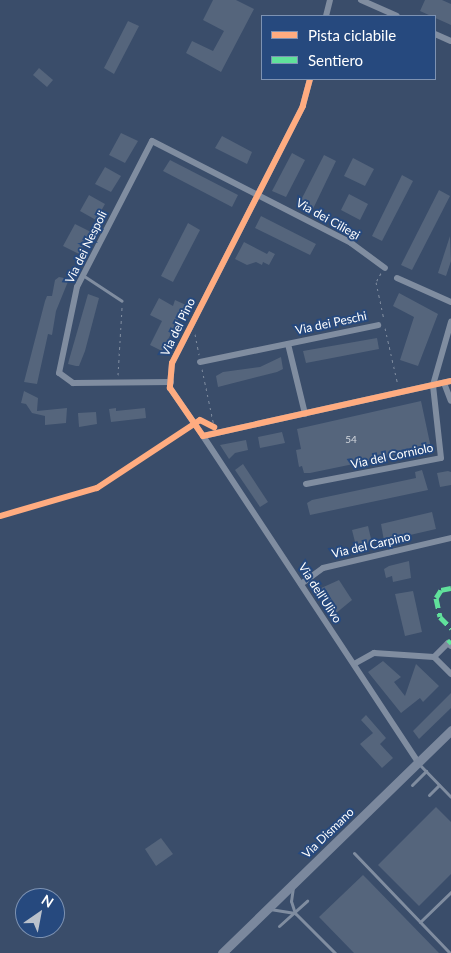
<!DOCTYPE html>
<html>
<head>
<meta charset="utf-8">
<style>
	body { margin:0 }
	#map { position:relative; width:451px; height:953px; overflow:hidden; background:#3a4d6a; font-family:Lato,sans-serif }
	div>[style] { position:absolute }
	.building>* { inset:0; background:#55657c }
	.path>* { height:1px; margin-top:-0.5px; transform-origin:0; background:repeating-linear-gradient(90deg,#808da0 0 2.5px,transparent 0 6.5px) }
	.lane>* { height:3px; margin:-1.5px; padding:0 1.5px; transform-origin:1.5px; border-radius:1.5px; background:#808da0 }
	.street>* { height:6px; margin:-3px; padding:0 3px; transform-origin:3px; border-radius:3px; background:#808da0 }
	.secondary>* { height:9px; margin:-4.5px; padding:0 4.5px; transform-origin:4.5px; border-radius:4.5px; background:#7b889d }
	.quiet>* { height:5px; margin-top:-2.5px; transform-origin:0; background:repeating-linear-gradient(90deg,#60e19b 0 10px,transparent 0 15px) }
	.cycleway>* { height:6px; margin:-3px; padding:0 3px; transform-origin:3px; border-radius:3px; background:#ffac80 }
	span { translate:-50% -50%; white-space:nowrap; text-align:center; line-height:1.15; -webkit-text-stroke:4px #26497e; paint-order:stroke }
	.number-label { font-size:10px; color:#d4d8de }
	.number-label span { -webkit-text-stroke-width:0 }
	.street-label { font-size:12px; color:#fff }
	.legend { position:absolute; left:261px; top:15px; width:175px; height:65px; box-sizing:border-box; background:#26497e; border:1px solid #7d92b2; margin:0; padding:6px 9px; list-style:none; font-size:15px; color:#fff }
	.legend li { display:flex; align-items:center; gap:10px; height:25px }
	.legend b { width:25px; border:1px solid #7d92b2 }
	.north { position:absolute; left:15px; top:888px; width:50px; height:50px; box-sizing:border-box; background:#26497e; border:1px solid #7d92b2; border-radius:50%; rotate:33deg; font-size:14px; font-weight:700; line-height:20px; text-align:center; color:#fff }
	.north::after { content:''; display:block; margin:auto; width:18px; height:22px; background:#bac1cb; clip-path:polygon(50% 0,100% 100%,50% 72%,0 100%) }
</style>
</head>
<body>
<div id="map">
	<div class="building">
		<i style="clip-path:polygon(213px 0,236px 0,254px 9px,221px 72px,186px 53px,192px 41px,213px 51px,224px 31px,203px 20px)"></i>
		<i style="clip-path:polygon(425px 0,442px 0,451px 4px,451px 25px,420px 11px)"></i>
		<i style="clip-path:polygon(128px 21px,139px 26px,114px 74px,104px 68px)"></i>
		<i style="clip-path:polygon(39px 68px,53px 80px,47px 87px,33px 75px)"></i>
		<i style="clip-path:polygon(121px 133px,138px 141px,125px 163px,109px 155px)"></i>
		<i style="clip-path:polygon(222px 136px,252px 152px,247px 164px,215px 148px)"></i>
		<i style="clip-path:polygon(292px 153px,305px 160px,286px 197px,272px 191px)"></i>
		<i style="clip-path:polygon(324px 155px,336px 161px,312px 211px,299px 204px)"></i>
		<i style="clip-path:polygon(353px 158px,374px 169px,365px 186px,344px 176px)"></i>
		<i style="clip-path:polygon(170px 160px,238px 195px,232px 207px,163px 171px)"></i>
		<i style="clip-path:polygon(105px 167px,121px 176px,111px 192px,95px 184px)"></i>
		<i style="clip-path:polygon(402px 175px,413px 181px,382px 241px,372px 236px)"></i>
		<i style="clip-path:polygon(439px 190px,450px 196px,412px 270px,401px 265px)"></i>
		<i style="clip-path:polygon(349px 194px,368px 204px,360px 220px,341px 210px)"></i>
		<i style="clip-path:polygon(89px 195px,105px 204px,96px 220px,80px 211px)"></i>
		<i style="clip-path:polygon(261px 216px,316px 244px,310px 255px,255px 228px)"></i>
		<i style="clip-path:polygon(188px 223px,200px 230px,173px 282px,161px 276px)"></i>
		<i style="clip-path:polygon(75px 224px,91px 232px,79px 254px,63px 246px)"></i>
		<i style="clip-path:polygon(450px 236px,451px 261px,446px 276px,438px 273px)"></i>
		<i style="clip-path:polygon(244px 242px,267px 254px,269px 251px,275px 254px,269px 265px,263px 262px,262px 265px,256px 262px,247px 265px,235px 259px)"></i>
		<i style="clip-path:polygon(59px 277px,69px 279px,56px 311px,52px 335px,48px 334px,37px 384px,24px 382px,45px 301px,47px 296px,52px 296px,55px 280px)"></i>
		<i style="clip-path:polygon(399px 293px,438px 314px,418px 366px,400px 360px,414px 317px,393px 306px)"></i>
		<i style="clip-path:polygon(88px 294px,99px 298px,85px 351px,79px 366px,76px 366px,68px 364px,69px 360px)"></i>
		<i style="clip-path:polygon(159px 298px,173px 306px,175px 300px,186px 305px,162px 351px,150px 345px,162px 321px,150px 315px)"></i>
		<i style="clip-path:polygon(377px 338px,379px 349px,306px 363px,303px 351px)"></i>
		<i style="clip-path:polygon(281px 357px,283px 369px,277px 372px,218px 387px,216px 376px,223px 372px,260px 367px)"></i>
		<i style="clip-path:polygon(24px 391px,38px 398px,37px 411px,67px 408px,66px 423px,45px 425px,45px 416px,32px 413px,26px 404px,21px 403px)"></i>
		<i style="clip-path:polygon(421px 401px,431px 448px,310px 473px,304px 473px,302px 466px,299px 467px,296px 450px,301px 449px,297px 429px)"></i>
		<i style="clip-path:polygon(116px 408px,116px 411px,145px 408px,146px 418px,111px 422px,109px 409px)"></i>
		<i style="clip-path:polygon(96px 412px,97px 424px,79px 427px,78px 413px)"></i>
		<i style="clip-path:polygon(282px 432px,285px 443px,260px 448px,258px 437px)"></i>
		<i style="clip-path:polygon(246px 440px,248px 450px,235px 453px,229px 459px,220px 445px)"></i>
		<i style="clip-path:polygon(243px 464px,268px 502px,260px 507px,235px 470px)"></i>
		<i style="clip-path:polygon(422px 470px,428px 490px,310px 515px,307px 503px,312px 500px,416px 478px,415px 472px)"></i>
		<i style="clip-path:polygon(448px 471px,451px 472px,451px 485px,440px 487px,437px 473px)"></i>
		<i style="clip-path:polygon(432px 512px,436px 529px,384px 541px,381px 524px)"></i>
		<i style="clip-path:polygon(368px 526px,372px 543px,356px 546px,352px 530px)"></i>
		<i style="clip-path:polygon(409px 561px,411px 578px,393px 582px,392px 576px,386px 578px,384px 569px,389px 566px)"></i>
		<i style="clip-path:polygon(339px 580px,352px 600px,335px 614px,319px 589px)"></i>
		<i style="clip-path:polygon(413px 591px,422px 632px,405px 636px,395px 594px)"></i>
		<i style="clip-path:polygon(383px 661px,401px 677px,394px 682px,405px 696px,416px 664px,439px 686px,423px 702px,420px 698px,401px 713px,368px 672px)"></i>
		<i style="clip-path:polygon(451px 693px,451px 708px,419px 739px,413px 731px)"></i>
		<i style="clip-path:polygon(366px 715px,386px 738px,380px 744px,393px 758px,382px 768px,360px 744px,373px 733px,361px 720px)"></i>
		<i style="clip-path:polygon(436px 807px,451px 822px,451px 874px,419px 906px,378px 865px)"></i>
		<i style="clip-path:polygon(161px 838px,173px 854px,156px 866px,145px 849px)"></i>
		<i style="clip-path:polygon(363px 875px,368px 880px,439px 953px,354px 953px,319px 917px)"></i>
	</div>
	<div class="path">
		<i style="left:381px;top:273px;width:10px;rotate:119deg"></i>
		<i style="left:376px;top:282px;width:38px;rotate:78deg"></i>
		<i style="left:385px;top:328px;width:58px;rotate:77.2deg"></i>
		<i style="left:195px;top:334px;width:21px;rotate:79deg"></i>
		<i style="left:202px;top:369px;width:58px;rotate:78.1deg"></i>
		<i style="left:118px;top:375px;width:68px;rotate:-86.6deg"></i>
	</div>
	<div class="lane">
		<i style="left:84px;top:276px;width:45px;rotate:33.3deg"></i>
		<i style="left:418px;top:763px;width:47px;rotate:45.9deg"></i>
		<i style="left:412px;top:785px;width:20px;rotate:-45deg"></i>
		<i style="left:429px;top:795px;width:14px;rotate:-45deg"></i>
		<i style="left:354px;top:853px;width:139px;rotate:46.2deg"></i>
		<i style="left:293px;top:887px;width:14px;rotate:98deg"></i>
		<i style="left:291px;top:901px;width:13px;rotate:72deg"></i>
		<i style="left:295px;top:913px;width:57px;rotate:45deg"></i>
		<i style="left:270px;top:909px;width:25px;rotate:9deg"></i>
		<i style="left:420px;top:922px;width:43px;rotate:-44.1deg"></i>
		<i style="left:279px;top:926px;width:38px;rotate:-42deg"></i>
	</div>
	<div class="street">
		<i style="left:361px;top:0;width:39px;rotate:24deg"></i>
		<i style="left:326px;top:16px;width:16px;rotate:-76deg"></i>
		<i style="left:435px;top:34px;width:17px;rotate:24deg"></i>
		<i style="left:310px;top:79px;width:28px;rotate:105deg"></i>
		<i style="left:303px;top:106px;width:288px;rotate:117deg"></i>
		<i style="left:172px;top:363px;width:25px;rotate:95deg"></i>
		<i style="left:170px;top:388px;width:58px;rotate:55.5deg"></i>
		<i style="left:203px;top:436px;width:254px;rotate:-12.5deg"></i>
		<i style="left:397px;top:278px;width:59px;rotate:24deg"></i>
		<i style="left:288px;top:344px;width:72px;rotate:76.3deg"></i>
		<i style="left:200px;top:362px;width:182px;rotate:-11.7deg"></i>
		<i style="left:171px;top:382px;width:98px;rotate:179.4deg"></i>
		<i style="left:73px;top:383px;width:17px;rotate:-144deg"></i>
		<i style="left:59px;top:373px;width:88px;rotate:-78.2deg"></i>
		<i style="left:77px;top:287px;width:164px;rotate:-62.8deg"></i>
		<i style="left:152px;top:141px;width:224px;rotate:27.1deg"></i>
		<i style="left:351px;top:243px;width:42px;rotate:36.3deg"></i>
		<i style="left:444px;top:383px;width:19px;rotate:69deg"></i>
		<i style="left:203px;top:436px;width:391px;rotate:56.6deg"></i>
		<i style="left:306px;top:484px;width:137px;rotate:-10.9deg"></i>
		<i style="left:441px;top:458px;width:73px;rotate:-96.3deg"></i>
		<i style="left:433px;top:385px;width:66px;rotate:-74.1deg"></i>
		<i style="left:301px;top:584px;width:27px;rotate:-36deg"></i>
		<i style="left:323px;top:568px;width:131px;rotate:-13.2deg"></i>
		<i style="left:434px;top:657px;width:20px;rotate:-45deg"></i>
		<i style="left:448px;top:643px;width:4px;rotate:45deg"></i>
		<i style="left:354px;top:664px;width:23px;rotate:-29deg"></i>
		<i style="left:374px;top:653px;width:60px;rotate:3.8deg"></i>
		<i style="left:434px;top:657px;width:24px;rotate:45deg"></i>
	</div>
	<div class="secondary">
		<i style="left:222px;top:953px;width:320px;rotate:-44.2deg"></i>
	</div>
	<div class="quiet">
		<i style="left:451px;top:588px;width:10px;rotate:169deg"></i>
		<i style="left:441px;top:590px;width:9px;rotate:122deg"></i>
		<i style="left:436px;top:598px;width:19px;rotate:78deg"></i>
		<i style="left:440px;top:617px;width:16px;rotate:45deg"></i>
		<i style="left:448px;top:643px;width:4px;rotate:-45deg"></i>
	</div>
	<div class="cycleway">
		<i style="left:310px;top:79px;width:28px;rotate:105deg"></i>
		<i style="left:303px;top:106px;width:288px;rotate:117deg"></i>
		<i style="left:172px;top:363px;width:25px;rotate:95deg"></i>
		<i style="left:170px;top:388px;width:58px;rotate:55.5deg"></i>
		<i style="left:203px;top:436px;width:254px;rotate:-12.5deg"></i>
		<i style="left:0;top:516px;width:101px;rotate:-16.1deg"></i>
		<i style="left:97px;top:488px;width:123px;rotate:-33.4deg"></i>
		<i style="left:200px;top:420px;width:16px;rotate:27deg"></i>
	</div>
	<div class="number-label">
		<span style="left:351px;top:440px">54</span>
	</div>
	<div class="street-label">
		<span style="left:328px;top:219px;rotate:29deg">Via dei Ciliegi</span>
		<span style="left:86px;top:247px;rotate:-64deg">Via dei Nespoli</span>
		<span style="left:331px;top:323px;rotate:-12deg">Via dei Peschi</span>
		<span style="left:178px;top:327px;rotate:-64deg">Via del Pino</span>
		<span style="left:392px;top:456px;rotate:-12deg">Via del Corniolo</span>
		<span style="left:371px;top:545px;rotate:-13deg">Via del Carpino</span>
		<span style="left:320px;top:593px;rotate:57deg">Via dell'Ulivo</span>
		<span style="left:328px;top:833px;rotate:-44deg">Via Dismano</span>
	</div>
	<ul class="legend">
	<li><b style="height:6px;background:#ffac80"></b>Pista ciclabile</li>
	<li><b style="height:6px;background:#60e19b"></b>Sentiero</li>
	</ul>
	<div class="north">N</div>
</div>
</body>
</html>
